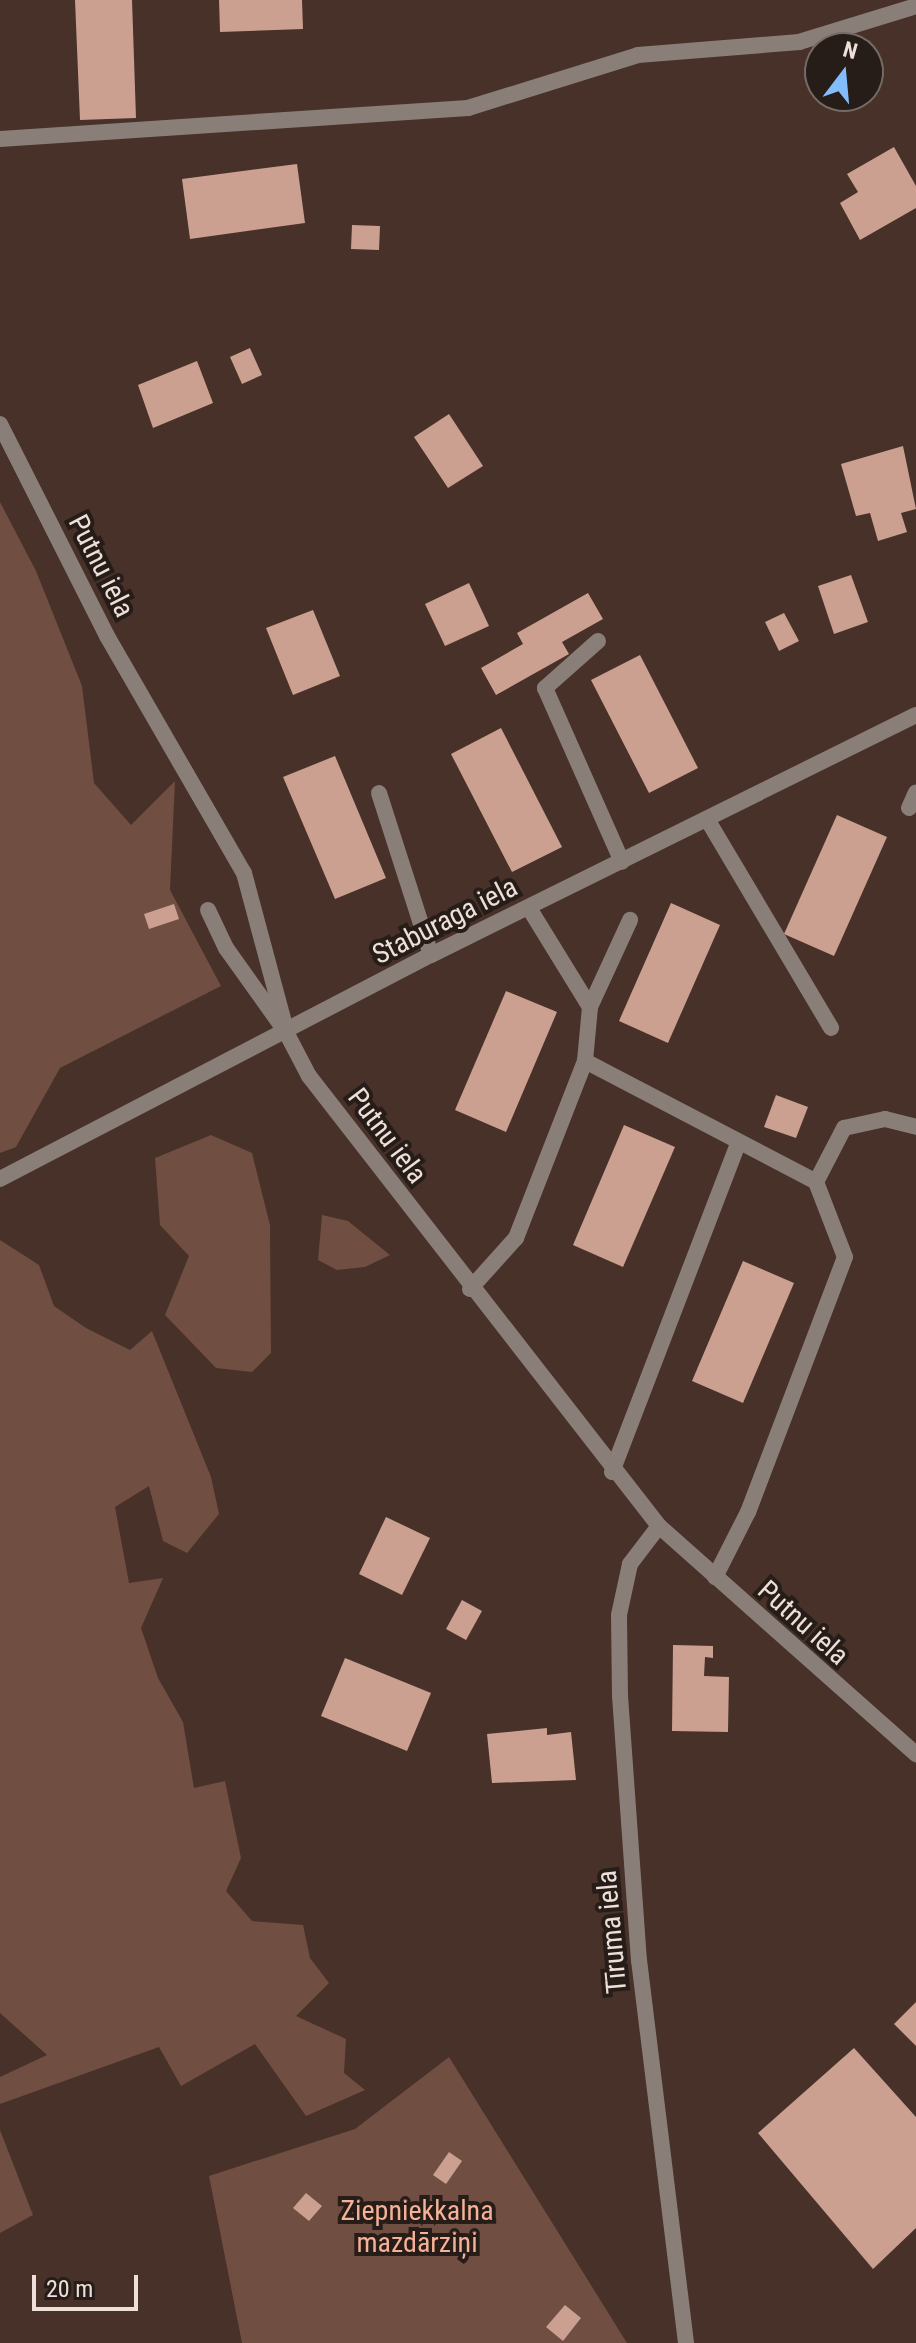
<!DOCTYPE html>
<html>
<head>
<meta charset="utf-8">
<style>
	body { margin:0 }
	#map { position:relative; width:916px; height:2343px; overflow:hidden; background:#473129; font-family:"Roboto Condensed",sans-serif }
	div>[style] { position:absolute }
	.green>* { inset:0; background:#704e42 }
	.building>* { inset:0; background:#cca090 }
	.lane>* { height:16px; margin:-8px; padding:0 8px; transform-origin:8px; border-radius:8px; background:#8a7e79 }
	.street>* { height:16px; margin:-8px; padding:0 8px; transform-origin:8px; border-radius:8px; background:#8a7e79 }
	span { translate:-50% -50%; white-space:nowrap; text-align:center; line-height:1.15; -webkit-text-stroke:8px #261c18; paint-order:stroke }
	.street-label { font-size:28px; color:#eedfd9 }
	.park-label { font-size:28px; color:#f6b198 }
	.north { position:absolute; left:804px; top:32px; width:80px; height:80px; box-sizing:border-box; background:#261c18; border:2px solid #766a65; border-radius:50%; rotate:16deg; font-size:22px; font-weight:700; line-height:32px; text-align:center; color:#eedfd9 }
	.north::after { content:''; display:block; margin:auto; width:28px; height:36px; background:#83bcfb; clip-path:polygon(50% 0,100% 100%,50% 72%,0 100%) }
	.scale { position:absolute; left:32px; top:2275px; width:106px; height:36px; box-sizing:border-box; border:4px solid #eedfd9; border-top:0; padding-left:10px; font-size:24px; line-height:28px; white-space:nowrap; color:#eedfd9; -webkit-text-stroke:6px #261c18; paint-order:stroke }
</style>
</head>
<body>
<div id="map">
	<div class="green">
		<i style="clip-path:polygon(0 502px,36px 571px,82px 686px,94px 783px,131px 825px,175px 781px,170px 890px,221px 986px,60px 1068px,16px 1147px,0 1153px)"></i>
		<i style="clip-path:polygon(211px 1135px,252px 1153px,270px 1225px,271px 1353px,252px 1372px,216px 1368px,165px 1315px,189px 1256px,160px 1225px,155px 1158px)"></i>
		<i style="clip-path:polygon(322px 1215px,348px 1221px,390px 1255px,365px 1267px,337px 1270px,318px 1260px)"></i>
		<i style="clip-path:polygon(0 1240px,39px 1265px,54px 1306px,86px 1328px,130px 1350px,152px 1331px,211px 1477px,219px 1514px,187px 1553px,163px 1541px,149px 1486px,115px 1507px,129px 1583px,163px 1578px,141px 1628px,158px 1678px,183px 1722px,194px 1788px,225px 1781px,241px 1858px,226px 1891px,252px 1921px,303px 1925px,310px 1958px,329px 1983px,296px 2016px,346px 2039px,344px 2073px,365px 2090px,306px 2116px,255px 2044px,181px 2086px,159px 2047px,0 2104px,0 2077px,47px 2055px,0 2013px)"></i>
		<i style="clip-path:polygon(449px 2057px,627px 2343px,242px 2343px,209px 2176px,355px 2129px)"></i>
		<i style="clip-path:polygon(0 2130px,33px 2215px,0 2233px)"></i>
	</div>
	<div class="building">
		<i style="clip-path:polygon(75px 0,132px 0,136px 118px,80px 120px)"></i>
		<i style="clip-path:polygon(219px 0,302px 0,303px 29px,220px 32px)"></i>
		<i style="clip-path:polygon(894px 147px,916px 186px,916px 208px,860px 240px,840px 203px,858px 192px,847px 174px)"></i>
		<i style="clip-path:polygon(297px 164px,305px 223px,190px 239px,182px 179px)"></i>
		<i style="clip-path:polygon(352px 225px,380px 226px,379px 250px,351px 249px)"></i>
		<i style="clip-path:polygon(250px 348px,262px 375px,242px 384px,230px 357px)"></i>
		<i style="clip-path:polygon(197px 361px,213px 403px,153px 428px,138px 385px)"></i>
		<i style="clip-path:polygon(449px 414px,483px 466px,448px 488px,414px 437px)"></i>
		<i style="clip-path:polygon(903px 446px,916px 509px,901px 513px,907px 532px,878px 541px,870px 513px,856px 516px,841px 464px)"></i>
		<i style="clip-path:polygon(851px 575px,868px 622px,834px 634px,818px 586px)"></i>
		<i style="clip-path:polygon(469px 583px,489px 626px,445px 646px,425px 604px)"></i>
		<i style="clip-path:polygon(588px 593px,603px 619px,562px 642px,569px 654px,496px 695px,481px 668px,523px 644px,517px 633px)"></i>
		<i style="clip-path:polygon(313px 610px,340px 676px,293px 695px,266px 628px)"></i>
		<i style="clip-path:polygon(784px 613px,799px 641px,779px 651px,765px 622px)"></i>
		<i style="clip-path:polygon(640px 655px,698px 768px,649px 793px,591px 680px)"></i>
		<i style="clip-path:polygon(501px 728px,562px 847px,512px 872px,451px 754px)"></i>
		<i style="clip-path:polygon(335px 756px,386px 878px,335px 899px,283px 777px)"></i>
		<i style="clip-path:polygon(837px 815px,887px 837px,834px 956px,784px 934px)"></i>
		<i style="clip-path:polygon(671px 903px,720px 925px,668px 1043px,619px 1021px)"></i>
		<i style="clip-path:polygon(174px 904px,179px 919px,149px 929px,144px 914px)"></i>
		<i style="clip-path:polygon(506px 991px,557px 1012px,506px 1132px,455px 1110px)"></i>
		<i style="clip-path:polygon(776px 1095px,808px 1107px,796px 1138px,764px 1127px)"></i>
		<i style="clip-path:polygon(624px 1125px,675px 1147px,623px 1267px,573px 1245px)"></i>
		<i style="clip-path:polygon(743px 1261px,794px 1283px,743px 1403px,692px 1381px)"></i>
		<i style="clip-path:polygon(386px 1517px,430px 1538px,402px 1595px,359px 1574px)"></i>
		<i style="clip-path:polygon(462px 1600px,482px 1611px,466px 1640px,446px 1629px)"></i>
		<i style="clip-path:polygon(673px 1645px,713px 1646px,713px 1658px,705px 1657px,704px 1676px,729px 1677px,728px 1732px,672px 1731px)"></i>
		<i style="clip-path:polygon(345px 1658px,431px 1693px,407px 1751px,321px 1716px)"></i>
		<i style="clip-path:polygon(547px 1728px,547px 1735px,571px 1732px,576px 1780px,492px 1783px,487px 1734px)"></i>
		<i style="clip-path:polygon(916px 2002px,916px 2046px,894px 2024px)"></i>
		<i style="clip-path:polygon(854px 2048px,916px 2117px,916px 2228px,873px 2269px,758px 2133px)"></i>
		<i style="clip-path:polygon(449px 2152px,462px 2161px,446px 2184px,433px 2175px)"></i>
		<i style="clip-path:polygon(306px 2193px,322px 2206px,309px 2221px,293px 2208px)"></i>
		<i style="clip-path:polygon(565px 2305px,581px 2318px,563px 2341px,546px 2327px)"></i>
	</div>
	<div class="lane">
		<i style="left:598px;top:641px;width:71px;rotate:138.4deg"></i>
		<i style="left:545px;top:688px;width:190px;rotate:66.1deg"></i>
		<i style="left:379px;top:793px;width:170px;rotate:72.2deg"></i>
		<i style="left:909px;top:808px;width:17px;rotate:-66deg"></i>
		<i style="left:707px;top:819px;width:243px;rotate:59.3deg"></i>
		<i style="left:208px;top:910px;width:42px;rotate:64.7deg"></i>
		<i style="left:226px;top:948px;width:103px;rotate:54.5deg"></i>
	</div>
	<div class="street">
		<i style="left:0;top:139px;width:469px;rotate:-3.8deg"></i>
		<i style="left:468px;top:108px;width:178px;rotate:-17.3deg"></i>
		<i style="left:638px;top:55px;width:162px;rotate:-4.6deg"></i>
		<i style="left:799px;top:42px;width:122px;rotate:-17.1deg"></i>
		<i style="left:0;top:424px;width:237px;rotate:63.2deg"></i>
		<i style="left:107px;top:636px;width:274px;rotate:60deg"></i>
		<i style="left:244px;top:873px;width:167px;rotate:75deg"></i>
		<i style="left:287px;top:1034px;width:47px;rotate:62.4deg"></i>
		<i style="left:309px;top:1076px;width:570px;rotate:52.13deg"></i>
		<i style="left:659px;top:1526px;width:344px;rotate:41.6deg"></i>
		<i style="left:529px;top:908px;width:116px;rotate:58.4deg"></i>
		<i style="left:585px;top:1061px;width:261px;rotate:27.6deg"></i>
		<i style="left:816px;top:1182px;width:80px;rotate:68.9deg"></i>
		<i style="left:845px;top:1257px;width:273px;rotate:110.8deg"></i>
		<i style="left:748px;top:1512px;width:73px;rotate:116.9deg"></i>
		<i style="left:0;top:1179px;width:486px;rotate:-27.5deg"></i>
		<i style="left:431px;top:955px;width:541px;rotate:-26.33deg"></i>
		<i style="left:816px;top:1182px;width:61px;rotate:-62.6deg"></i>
		<i style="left:844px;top:1128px;width:42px;rotate:-12.4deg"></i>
		<i style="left:885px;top:1119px;width:32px;rotate:14deg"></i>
		<i style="left:470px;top:1289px;width:69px;rotate:-48deg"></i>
		<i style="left:516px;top:1238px;width:190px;rotate:-68.7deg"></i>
		<i style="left:585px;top:1061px;width:54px;rotate:-84.7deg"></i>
		<i style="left:590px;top:1007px;width:96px;rotate:-65.3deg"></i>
		<i style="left:612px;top:1472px;width:352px;rotate:-69deg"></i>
		<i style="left:659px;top:1526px;width:48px;rotate:127.3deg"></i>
		<i style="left:630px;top:1564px;width:52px;rotate:102.2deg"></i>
		<i style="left:619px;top:1615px;width:81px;rotate:89.3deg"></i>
		<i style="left:620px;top:1696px;width:265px;rotate:85.9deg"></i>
		<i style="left:639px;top:1960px;width:386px;rotate:83deg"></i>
	</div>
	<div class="street-label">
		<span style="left:101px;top:566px;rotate:63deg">Putnu iela</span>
		<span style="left:445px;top:921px;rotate:-27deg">Staburaga iela</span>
		<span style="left:387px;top:1136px;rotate:53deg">Putnu iela</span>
		<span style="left:803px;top:1623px;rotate:42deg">Putnu iela</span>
		<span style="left:612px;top:1932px;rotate:-95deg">Tīruma iela</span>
	</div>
	<div class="park-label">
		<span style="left:417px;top:2227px">Ziepniekkalna<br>mazdārziņi</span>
	</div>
	<div class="north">N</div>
	<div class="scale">20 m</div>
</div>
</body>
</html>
